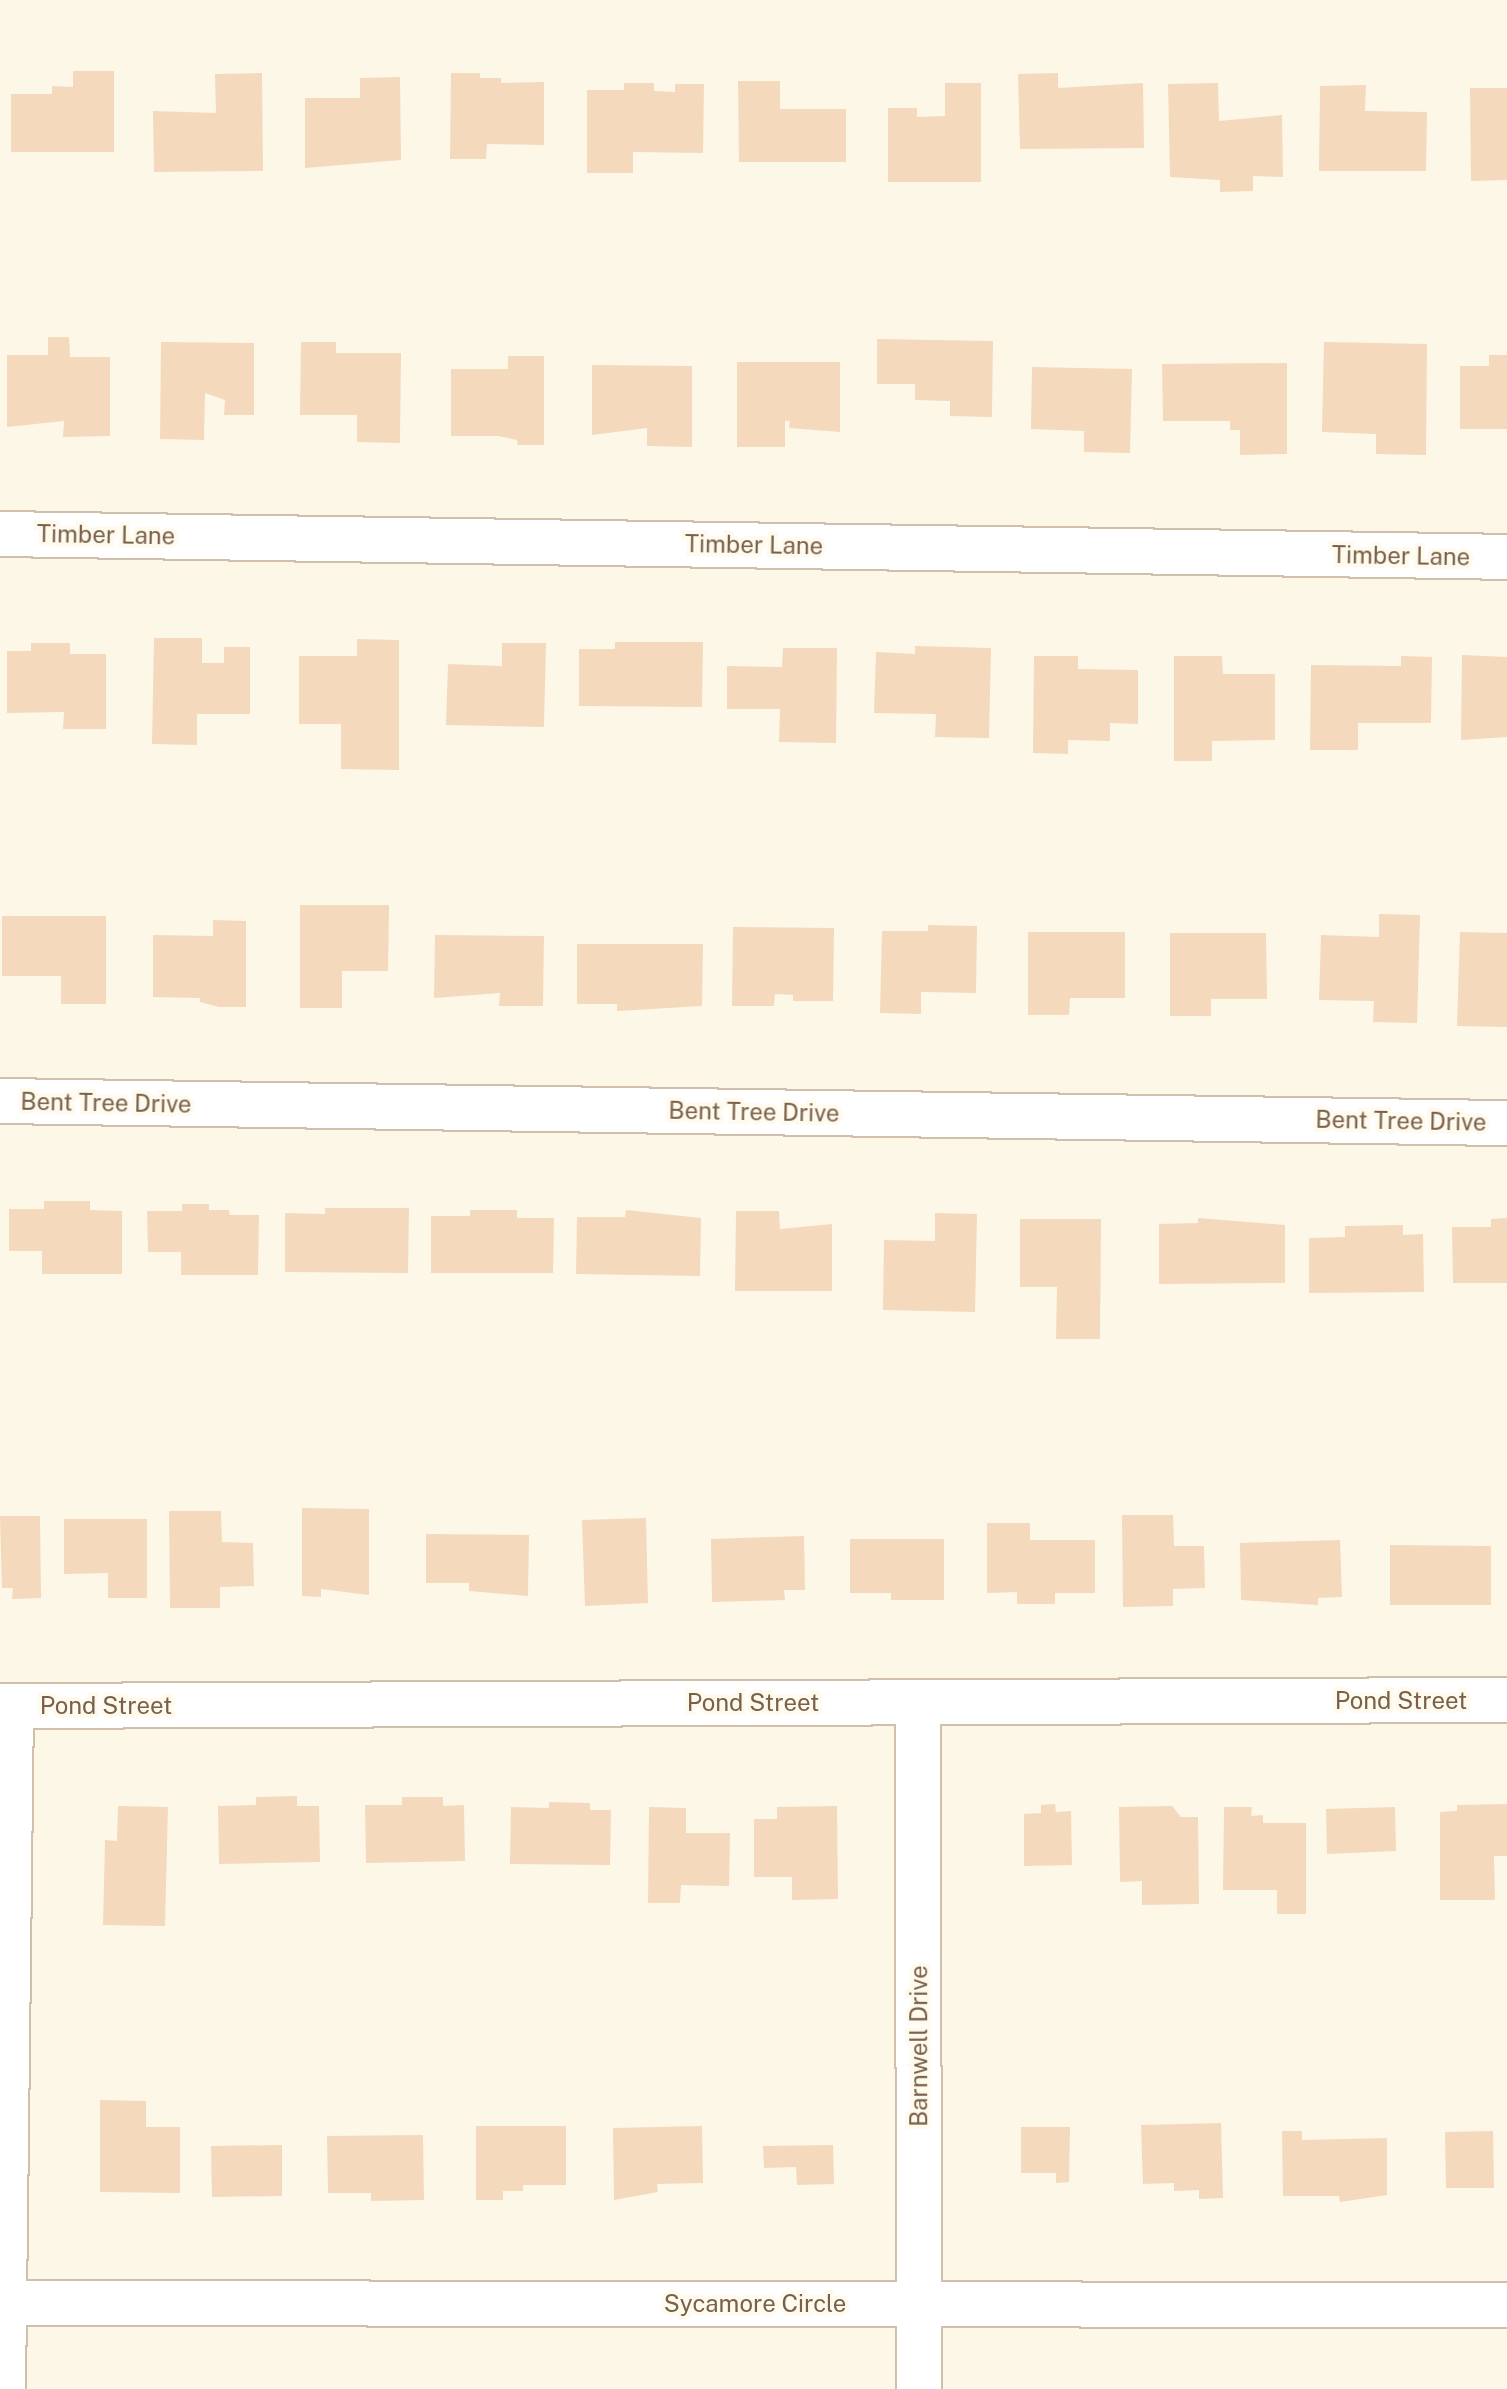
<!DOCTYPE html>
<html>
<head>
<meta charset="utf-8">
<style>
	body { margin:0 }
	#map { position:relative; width:1507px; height:2389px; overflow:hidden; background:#fdf7e7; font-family:"Public Sans",sans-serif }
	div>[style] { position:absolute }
	.building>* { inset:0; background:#f4d9bd }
	.roads { filter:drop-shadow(2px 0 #d0c0ab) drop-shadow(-2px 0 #d0c0ab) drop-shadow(0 2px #d0c0ab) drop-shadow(0 -2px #d0c0ab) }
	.minor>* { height:44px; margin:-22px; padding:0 22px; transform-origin:22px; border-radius:22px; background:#fff }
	span { translate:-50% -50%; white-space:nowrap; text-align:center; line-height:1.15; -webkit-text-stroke:8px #fffaee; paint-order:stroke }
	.street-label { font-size:24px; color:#796049 }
</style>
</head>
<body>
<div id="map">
	<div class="building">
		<i style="clip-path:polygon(73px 71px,114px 71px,114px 152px,11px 152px,11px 94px,52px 94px,52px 86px,73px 87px)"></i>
		<i style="clip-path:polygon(262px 73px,263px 171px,154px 172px,153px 111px,216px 113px,215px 74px)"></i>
		<i style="clip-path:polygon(451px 73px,480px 73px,480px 78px,501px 78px,501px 83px,544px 82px,544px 145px,487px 144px,486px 159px,450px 159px)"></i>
		<i style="clip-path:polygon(1058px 73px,1058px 88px,1143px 83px,1144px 148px,1020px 149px,1018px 74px)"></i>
		<i style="clip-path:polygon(400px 77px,401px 160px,305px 168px,305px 98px,360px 98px,360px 78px)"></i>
		<i style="clip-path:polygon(738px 81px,780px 81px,780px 109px,846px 109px,846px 162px,739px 162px)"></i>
		<i style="clip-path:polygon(624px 83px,654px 83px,654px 91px,675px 92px,675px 84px,704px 84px,703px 153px,633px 152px,633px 173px,587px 173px,587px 90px,624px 90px)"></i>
		<i style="clip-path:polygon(945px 83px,981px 83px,981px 182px,888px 182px,888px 108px,917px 108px,917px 117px,945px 116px)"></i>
		<i style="clip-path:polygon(1218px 83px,1219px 121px,1282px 115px,1283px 177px,1253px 176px,1253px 191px,1220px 192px,1220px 180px,1170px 177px,1168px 84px)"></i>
		<i style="clip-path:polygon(1366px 85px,1365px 111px,1427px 112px,1426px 171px,1319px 171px,1320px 86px)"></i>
		<i style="clip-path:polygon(1470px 88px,1507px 88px,1507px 180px,1471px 181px)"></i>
		<i style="clip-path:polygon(48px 337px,69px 337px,70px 357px,110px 357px,110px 436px,63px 437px,64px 421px,7px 427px,7px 355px,48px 355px)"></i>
		<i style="clip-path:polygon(877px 339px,993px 341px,992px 417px,950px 416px,950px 401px,915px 400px,915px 384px,877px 384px)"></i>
		<i style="clip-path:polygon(161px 342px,254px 343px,254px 415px,224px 415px,225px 400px,205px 393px,204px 440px,160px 439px)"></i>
		<i style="clip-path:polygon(301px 342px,336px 342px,336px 353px,401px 353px,400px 443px,357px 442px,357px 415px,300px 415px)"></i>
		<i style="clip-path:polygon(1324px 342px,1427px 344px,1426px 455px,1376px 454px,1376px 434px,1322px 432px)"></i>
		<i style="clip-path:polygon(1489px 355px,1507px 355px,1507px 429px,1460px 429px,1460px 366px,1489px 366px)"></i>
		<i style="clip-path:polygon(508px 356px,544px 356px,544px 445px,518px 445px,517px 440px,498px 436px,451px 436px,451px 369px,508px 369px)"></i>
		<i style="clip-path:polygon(737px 362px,840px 362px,840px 432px,789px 428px,790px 421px,785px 421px,785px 447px,737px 447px)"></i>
		<i style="clip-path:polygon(1287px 363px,1287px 454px,1240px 455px,1240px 430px,1230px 430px,1230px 421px,1163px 421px,1162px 364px)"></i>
		<i style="clip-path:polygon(592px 365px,692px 366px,692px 447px,647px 446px,647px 428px,592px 435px)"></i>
		<i style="clip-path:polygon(1032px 367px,1132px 369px,1130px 453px,1084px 452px,1084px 431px,1031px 429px)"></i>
		<i style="clip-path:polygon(154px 638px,202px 638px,202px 663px,224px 663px,224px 647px,250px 647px,250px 714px,197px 714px,197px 745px,152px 744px)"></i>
		<i style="clip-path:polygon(357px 639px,399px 640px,399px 770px,341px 769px,341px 724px,299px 724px,299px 656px,357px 656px)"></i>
		<i style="clip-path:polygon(615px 642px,703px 642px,702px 707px,579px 706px,579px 649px,615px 649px)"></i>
		<i style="clip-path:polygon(31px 643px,70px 643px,70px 654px,106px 654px,106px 729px,63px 729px,64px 712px,7px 713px,7px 651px,31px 651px)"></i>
		<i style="clip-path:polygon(502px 643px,546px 643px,544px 727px,446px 725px,448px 664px,502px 666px)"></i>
		<i style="clip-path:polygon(915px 646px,991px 648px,989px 738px,935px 737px,936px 714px,874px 713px,876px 652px,915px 654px)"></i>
		<i style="clip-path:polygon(783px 648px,837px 648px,836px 743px,779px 742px,780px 709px,727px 709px,727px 666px,782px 667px)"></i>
		<i style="clip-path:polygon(1462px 655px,1507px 657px,1507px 737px,1461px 740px)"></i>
		<i style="clip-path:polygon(1034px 656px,1078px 656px,1078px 669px,1138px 670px,1138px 724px,1110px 723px,1110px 741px,1068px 740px,1068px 754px,1033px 753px)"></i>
		<i style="clip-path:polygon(1174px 656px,1222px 656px,1223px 674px,1275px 674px,1275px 740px,1212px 741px,1212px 761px,1174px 761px)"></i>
		<i style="clip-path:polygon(1401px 656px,1432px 657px,1431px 723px,1358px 723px,1358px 750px,1310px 750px,1311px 665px,1401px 666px)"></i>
		<i style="clip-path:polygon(300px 905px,389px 905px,388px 971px,342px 971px,342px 1008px,300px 1008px)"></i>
		<i style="clip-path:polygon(1379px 914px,1420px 915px,1417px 1023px,1373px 1022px,1374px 1001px,1319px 1000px,1321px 935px,1379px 937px)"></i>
		<i style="clip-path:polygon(2px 916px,106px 916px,106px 1004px,61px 1004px,61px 976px,2px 976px)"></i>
		<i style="clip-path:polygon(213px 920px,246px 921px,246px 1007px,219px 1007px,200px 1002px,200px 998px,153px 997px,153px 935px,213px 936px)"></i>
		<i style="clip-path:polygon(928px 925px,977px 926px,976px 993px,921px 992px,921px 1014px,880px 1013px,882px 931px,928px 931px)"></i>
		<i style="clip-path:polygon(733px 927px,834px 928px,833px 1001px,793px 1001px,793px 995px,775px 994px,774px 1006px,732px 1006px)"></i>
		<i style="clip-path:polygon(1028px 932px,1125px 932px,1125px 998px,1070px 998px,1069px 1015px,1028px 1015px)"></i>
		<i style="clip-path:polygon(1460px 932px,1507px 933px,1507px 1027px,1457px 1026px)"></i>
		<i style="clip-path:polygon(1170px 933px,1266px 933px,1267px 999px,1211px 999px,1211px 1016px,1170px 1016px)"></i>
		<i style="clip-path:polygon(435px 935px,544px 936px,543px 1006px,499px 1006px,500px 993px,434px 998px)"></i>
		<i style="clip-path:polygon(577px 944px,703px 944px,702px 1006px,617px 1011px,617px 1004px,577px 1004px)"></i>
		<i style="clip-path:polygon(44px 1201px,90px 1201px,90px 1210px,122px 1211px,122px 1274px,42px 1274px,42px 1251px,9px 1251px,9px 1209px,44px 1209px)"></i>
		<i style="clip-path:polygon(182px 1204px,209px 1204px,209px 1210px,229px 1210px,230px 1215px,259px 1215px,258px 1275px,181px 1275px,181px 1252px,148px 1252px,147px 1211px,182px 1211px)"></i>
		<i style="clip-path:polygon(325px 1208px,409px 1208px,408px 1273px,285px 1272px,285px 1213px,325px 1214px)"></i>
		<i style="clip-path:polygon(470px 1210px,517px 1210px,517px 1218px,554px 1218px,553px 1273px,431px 1273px,431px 1216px,470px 1216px)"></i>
		<i style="clip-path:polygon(626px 1210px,701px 1218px,700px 1276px,576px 1274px,577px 1217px,625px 1217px)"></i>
		<i style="clip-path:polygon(736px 1211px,779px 1211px,780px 1229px,832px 1224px,832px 1291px,735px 1291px)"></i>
		<i style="clip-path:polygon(935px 1213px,977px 1214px,975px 1312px,883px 1310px,884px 1240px,935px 1241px)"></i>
		<i style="clip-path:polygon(1198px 1218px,1285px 1225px,1285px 1283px,1159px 1284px,1159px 1224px,1198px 1223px)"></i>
		<i style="clip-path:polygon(1507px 1218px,1507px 1283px,1453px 1283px,1452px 1227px,1491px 1227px,1491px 1219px)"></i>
		<i style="clip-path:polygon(1020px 1219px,1101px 1219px,1100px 1339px,1056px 1339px,1057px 1287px,1020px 1287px)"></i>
		<i style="clip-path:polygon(1403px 1225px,1403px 1235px,1423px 1234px,1424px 1292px,1309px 1293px,1309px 1238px,1345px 1237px,1345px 1226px)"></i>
		<i style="clip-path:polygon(302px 1508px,369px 1509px,369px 1595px,321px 1589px,321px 1597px,302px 1596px)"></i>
		<i style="clip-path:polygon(169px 1511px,221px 1511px,222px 1542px,253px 1543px,254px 1586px,220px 1587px,220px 1608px,170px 1608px)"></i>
		<i style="clip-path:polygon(1122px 1515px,1173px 1515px,1174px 1546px,1204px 1546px,1205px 1588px,1173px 1589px,1173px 1606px,1123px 1607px)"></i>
		<i style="clip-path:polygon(0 1516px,40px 1516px,41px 1598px,12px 1599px,13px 1588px,2px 1588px)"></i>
		<i style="clip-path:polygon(646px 1518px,648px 1603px,585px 1606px,582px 1520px)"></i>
		<i style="clip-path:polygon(64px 1519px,147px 1519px,147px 1598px,108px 1598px,108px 1573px,64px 1574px)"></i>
		<i style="clip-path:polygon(987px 1523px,1030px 1523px,1030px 1540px,1095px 1540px,1095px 1593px,1055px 1593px,1055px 1604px,1017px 1604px,1017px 1592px,987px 1593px)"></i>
		<i style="clip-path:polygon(426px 1534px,529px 1535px,528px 1596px,469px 1591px,469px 1583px,426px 1583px)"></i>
		<i style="clip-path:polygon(804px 1536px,805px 1590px,784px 1590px,785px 1600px,712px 1602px,711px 1539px)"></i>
		<i style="clip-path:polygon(850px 1539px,944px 1539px,944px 1600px,891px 1600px,891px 1593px,850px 1593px)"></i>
		<i style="clip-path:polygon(1340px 1540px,1342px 1597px,1318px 1598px,1318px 1605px,1241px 1600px,1240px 1543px)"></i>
		<i style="clip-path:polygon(1390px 1545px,1491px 1546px,1491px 1605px,1390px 1605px)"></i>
		<i style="clip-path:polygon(297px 1796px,297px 1806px,319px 1806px,320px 1862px,219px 1864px,218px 1806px,256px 1805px,256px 1797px)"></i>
		<i style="clip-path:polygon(402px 1797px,443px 1797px,443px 1806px,464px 1805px,465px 1861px,366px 1863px,365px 1805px,402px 1805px)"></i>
		<i style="clip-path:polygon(549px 1802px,590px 1803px,590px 1810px,611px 1810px,610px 1865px,510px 1864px,511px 1807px,549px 1808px)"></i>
		<i style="clip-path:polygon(1055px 1804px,1056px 1812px,1071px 1811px,1072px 1865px,1024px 1866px,1024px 1814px,1041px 1813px,1041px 1805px)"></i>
		<i style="clip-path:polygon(1507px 1804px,1507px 1856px,1494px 1856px,1495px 1900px,1440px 1900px,1440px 1812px,1457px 1811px,1457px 1805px)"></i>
		<i style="clip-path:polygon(118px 1806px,168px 1807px,165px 1926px,103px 1925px,105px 1840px,117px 1841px)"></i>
		<i style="clip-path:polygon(837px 1806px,838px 1899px,792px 1900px,792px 1877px,754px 1877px,754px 1819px,777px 1819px,777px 1807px)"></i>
		<i style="clip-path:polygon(1172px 1806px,1181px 1817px,1198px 1817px,1199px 1904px,1142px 1905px,1142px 1881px,1120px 1882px,1119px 1807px)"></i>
		<i style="clip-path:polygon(649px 1807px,686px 1808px,686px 1833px,730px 1833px,729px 1886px,681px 1885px,680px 1903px,648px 1903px)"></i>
		<i style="clip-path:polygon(1224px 1807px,1252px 1807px,1251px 1816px,1263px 1815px,1263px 1823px,1306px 1823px,1306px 1914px,1277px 1914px,1277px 1890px,1223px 1890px)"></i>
		<i style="clip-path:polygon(1395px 1807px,1396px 1851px,1327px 1854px,1326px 1809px)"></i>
		<i style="clip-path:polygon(100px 2100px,146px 2101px,146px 2127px,180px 2127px,180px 2193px,100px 2192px)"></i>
		<i style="clip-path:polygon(1221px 2123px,1223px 2198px,1199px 2199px,1199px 2190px,1174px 2191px,1174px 2183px,1143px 2184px,1141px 2125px)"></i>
		<i style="clip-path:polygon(476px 2126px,566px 2126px,566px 2185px,523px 2185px,523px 2191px,503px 2191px,503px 2200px,476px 2200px)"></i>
		<i style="clip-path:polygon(702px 2126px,703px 2183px,657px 2184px,658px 2192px,614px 2200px,613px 2128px)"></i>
		<i style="clip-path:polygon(1021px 2127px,1070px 2127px,1069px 2182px,1056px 2183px,1056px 2173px,1021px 2173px)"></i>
		<i style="clip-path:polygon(1282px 2131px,1302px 2131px,1302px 2140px,1387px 2138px,1387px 2195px,1340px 2202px,1339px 2196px,1283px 2196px)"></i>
		<i style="clip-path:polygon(1493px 2131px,1494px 2188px,1446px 2188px,1445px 2132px)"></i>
		<i style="clip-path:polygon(423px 2135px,424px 2200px,371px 2201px,371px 2193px,328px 2193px,327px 2136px)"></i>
		<i style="clip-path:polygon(282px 2145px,282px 2196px,212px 2197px,211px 2146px)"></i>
		<i style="clip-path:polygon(833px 2145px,834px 2184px,797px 2185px,796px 2167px,764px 2168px,763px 2146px)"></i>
	</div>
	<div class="roads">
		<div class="minor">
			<i style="left:0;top:534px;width:1507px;rotate:0.87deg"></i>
			<i style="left:0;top:1101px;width:1507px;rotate:0.84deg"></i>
			<i style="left:918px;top:1702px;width:687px;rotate:89.92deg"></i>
			<i style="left:0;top:1706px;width:1507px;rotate:-0.23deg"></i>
			<i style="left:3px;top:2303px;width:1504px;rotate:0.08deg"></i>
			<i style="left:3px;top:2389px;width:683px;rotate:-89.33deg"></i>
		</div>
	</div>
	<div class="street-label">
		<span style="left:106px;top:535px;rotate:1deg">Timber Lane</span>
		<span style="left:754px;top:545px;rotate:1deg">Timber Lane</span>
		<span style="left:1401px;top:556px;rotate:1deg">Timber Lane</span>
		<span style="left:106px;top:1103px;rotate:1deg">Bent Tree Drive</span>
		<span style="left:754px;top:1112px;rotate:1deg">Bent Tree Drive</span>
		<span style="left:1401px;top:1121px;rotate:1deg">Bent Tree Drive</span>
		<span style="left:1401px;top:1701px">Pond Street</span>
		<span style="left:753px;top:1703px">Pond Street</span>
		<span style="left:106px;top:1706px">Pond Street</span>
		<span style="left:919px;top:2046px;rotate:-90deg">Barnwell Drive</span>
		<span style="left:755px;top:2304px">Sycamore Circle</span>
	</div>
</div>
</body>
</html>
